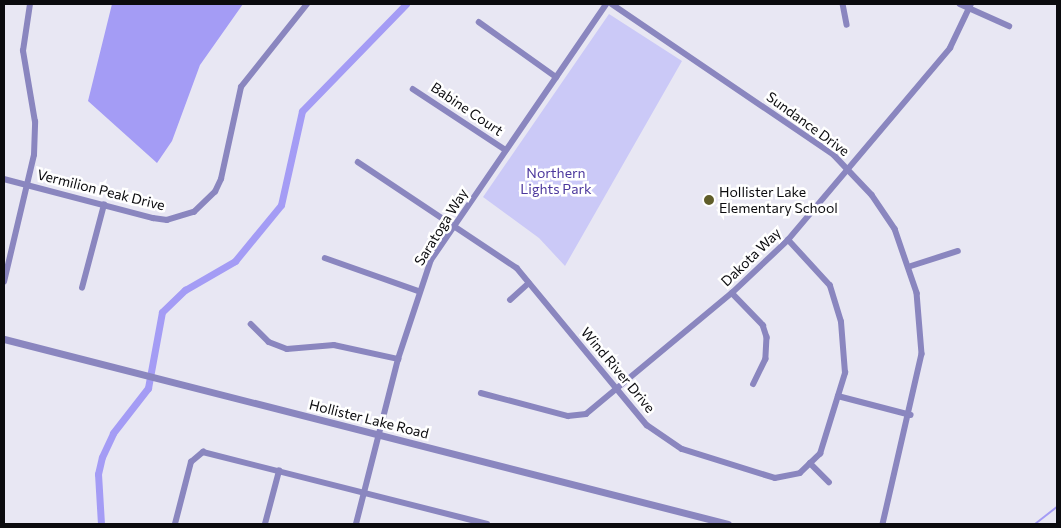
<!DOCTYPE html>
<html>
<head>
<meta charset="utf-8">
<style>
	body { margin:0 }
	#map { position:relative; width:1061px; height:528px; overflow:hidden; background:#e8e7f3; font-family:Commissioner,sans-serif }
	div>[style] { position:absolute }
	.green>* { inset:0; background:#cbc9f7 }
	.water>* { inset:0; background:#a49cf5 }
	.stream>* { height:2px; margin:-1px; padding:0 1px; transform-origin:1px; border-radius:1px; background:#a49cf5 }
	.canal>* { height:7px; margin:-3.5px; padding:0 3.5px; transform-origin:3.5px; border-radius:3.5px; background:#a49cf5 }
	.minor>* { height:5.5px; margin:-2.75px; padding:0 2.75px; transform-origin:2.75px; border-radius:2.75px; background:#8a86bf }
	.tertiary>* { height:7px; margin:-3.5px; padding:0 3.5px; transform-origin:3.5px; border-radius:3.5px; background:#8a86bf }
	.dots>* { width:14px; height:14px; translate:-50% -50%; box-sizing:border-box; border:2px solid #fff; border-radius:50% }
	span { translate:-50% -50%; white-space:nowrap; text-align:center; line-height:1.15; -webkit-text-stroke:5px #fff; paint-order:stroke }
	.street-label { font-size:14px; color:#0b0b0e }
	.park-label { font-size:14px; color:#4c389d }
	.poi-label { font-size:14px; color:#0b0b0e }
	.left { translate:0 -50%; text-align:left }
	.frame { position:absolute; inset:0; border:5px solid #0b0b0e; pointer-events:none }
</style>
</head>
<body>
<div id="map">
	<div class="green">
		<i style="clip-path:polygon(609px 14px,682px 61px,565px 266px,539px 238px,483px 197px)"></i>
	</div>
	<div class="water">
		<i style="clip-path:polygon(112px 4px,243px 4px,200px 65px,172px 141px,157px 163px,88px 101px)"></i>
	</div>
	<div class="stream">
		<i style="left:1035px;top:524px;width:28px;rotate:-38deg"></i>
	</div>
	<div class="canal">
		<i style="left:101px;top:524px;width:50px;rotate:-93.4deg"></i>
		<i style="left:98px;top:474px;width:17px;rotate:-77deg"></i>
		<i style="left:102px;top:457px;width:26px;rotate:-65deg"></i>
		<i style="left:113px;top:433px;width:57px;rotate:-52.1deg"></i>
		<i style="left:148px;top:388px;width:77px;rotate:-79.6deg"></i>
		<i style="left:162px;top:312px;width:32px;rotate:-44deg"></i>
		<i style="left:185px;top:290px;width:58px;rotate:-30.1deg"></i>
		<i style="left:235px;top:261px;width:72px;rotate:-50.6deg"></i>
		<i style="left:281px;top:205px;width:96px;rotate:-77.4deg"></i>
		<i style="left:302px;top:111px;width:149px;rotate:-45.8deg"></i>
	</div>
	<div class="minor">
		<i style="left:612px;top:4px;width:268px;rotate:34.2deg"></i>
		<i style="left:834px;top:155px;width:55px;rotate:46.5deg"></i>
		<i style="left:872px;top:195px;width:41px;rotate:55.9deg"></i>
		<i style="left:895px;top:229px;width:68px;rotate:71deg"></i>
		<i style="left:917px;top:293px;width:61px;rotate:85.3deg"></i>
		<i style="left:922px;top:354px;width:174px;rotate:102.9deg"></i>
		<i style="left:843px;top:4px;width:21px;rotate:79deg"></i>
		<i style="left:960px;top:4px;width:54px;rotate:24.2deg"></i>
		<i style="left:479px;top:22px;width:95px;rotate:35.5deg"></i>
		<i style="left:413px;top:89px;width:111px;rotate:33.3deg"></i>
		<i style="left:358px;top:162px;width:191px;rotate:33.7deg"></i>
		<i style="left:517px;top:268px;width:204px;rotate:50.4deg"></i>
		<i style="left:647px;top:425px;width:42px;rotate:34.4deg"></i>
		<i style="left:682px;top:449px;width:97px;rotate:17.3deg"></i>
		<i style="left:775px;top:478px;width:25px;rotate:-11deg"></i>
		<i style="left:800px;top:473px;width:28px;rotate:-44deg"></i>
		<i style="left:820px;top:454px;width:85px;rotate:-72.8deg"></i>
		<i style="left:845px;top:373px;width:51px;rotate:-94.5deg"></i>
		<i style="left:841px;top:322px;width:38px;rotate:-107deg"></i>
		<i style="left:830px;top:286px;width:62px;rotate:-132.4deg"></i>
		<i style="left:4px;top:179px;width:154px;rotate:14.7deg"></i>
		<i style="left:153px;top:218px;width:14px;rotate:8deg"></i>
		<i style="left:167px;top:220px;width:28px;rotate:-17deg"></i>
		<i style="left:194px;top:212px;width:29px;rotate:-44deg"></i>
		<i style="left:215px;top:192px;width:14px;rotate:-65deg"></i>
		<i style="left:221px;top:179px;width:94px;rotate:-77.7deg"></i>
		<i style="left:241px;top:87px;width:106px;rotate:-51.5deg"></i>
		<i style="left:325px;top:258px;width:99px;rotate:19.5deg"></i>
		<i style="left:911px;top:266px;width:49px;rotate:-17.7deg"></i>
		<i style="left:4px;top:282px;width:130px;rotate:-76.7deg"></i>
		<i style="left:34px;top:155px;width:33px;rotate:-88deg"></i>
		<i style="left:35px;top:122px;width:72px;rotate:-99.6deg"></i>
		<i style="left:23px;top:51px;width:48px;rotate:-81.5deg"></i>
		<i style="left:82px;top:288px;width:86px;rotate:-75.2deg"></i>
		<i style="left:732px;top:293px;width:45px;rotate:45.9deg"></i>
		<i style="left:763px;top:325px;width:13px;rotate:72deg"></i>
		<i style="left:767px;top:337px;width:22px;rotate:93deg"></i>
		<i style="left:766px;top:359px;width:28px;rotate:116deg"></i>
		<i style="left:510px;top:300px;width:25px;rotate:-42deg"></i>
		<i style="left:251px;top:324px;width:25px;rotate:45deg"></i>
		<i style="left:269px;top:342px;width:19px;rotate:21deg"></i>
		<i style="left:287px;top:349px;width:47px;rotate:-4.9deg"></i>
		<i style="left:334px;top:345px;width:66px;rotate:12.3deg"></i>
		<i style="left:481px;top:393px;width:90px;rotate:14.8deg"></i>
		<i style="left:568px;top:416px;width:18px;rotate:-6deg"></i>
		<i style="left:586px;top:414px;width:190px;rotate:-39.7deg"></i>
		<i style="left:732px;top:293px;width:77px;rotate:-43.4deg"></i>
		<i style="left:788px;top:240px;width:251px;rotate:-49.8deg"></i>
		<i style="left:950px;top:48px;width:49px;rotate:-64.5deg"></i>
		<i style="left:838px;top:396px;width:75px;rotate:14.6deg"></i>
		<i style="left:810px;top:463px;width:27px;rotate:45deg"></i>
		<i style="left:175px;top:524px;width:64px;rotate:-75.5deg"></i>
		<i style="left:191px;top:462px;width:16px;rotate:-40deg"></i>
		<i style="left:203px;top:452px;width:293px;rotate:14.2deg"></i>
		<i style="left:265px;top:524px;width:55px;rotate:-75.2deg"></i>
		<i style="left:356px;top:524px;width:170px;rotate:-75.7deg"></i>
		<i style="left:398px;top:359px;width:104px;rotate:-71.6deg"></i>
		<i style="left:431px;top:260px;width:310px;rotate:-55.6deg"></i>
	</div>
	<div class="tertiary">
		<i style="left:4px;top:339px;width:747px;rotate:14.33deg"></i>
	</div>
	<div class="dots">
		<i style="left:709px;top:200px;background:#5f5d29"></i>
	</div>
	<div class="street-label">
		<span style="left:467px;top:109px;rotate:34deg">Babine Court</span>
		<span style="left:808px;top:124px;rotate:36deg">Sundance Drive</span>
		<span style="left:101px;top:190px;rotate:14deg">Vermilion Peak Drive</span>
		<span style="left:441px;top:227px;rotate:-58deg">Saratoga Way</span>
		<span style="left:751px;top:257px;rotate:-44deg">Dakota Way</span>
		<span style="left:618px;top:370px;rotate:50deg">Wind River Drive</span>
		<span style="left:369px;top:419px;rotate:14deg">Hollister Lake Road</span>
	</div>
	<div class="park-label">
		<span style="left:556px;top:181px">Northern<br>Lights Park</span>
	</div>
	<div class="poi-label">
		<span class="left" style="left:719px;top:200px">Hollister Lake<br>Elementary School</span>
	</div>
	<div class="frame"></div>
</div>
</body>
</html>
